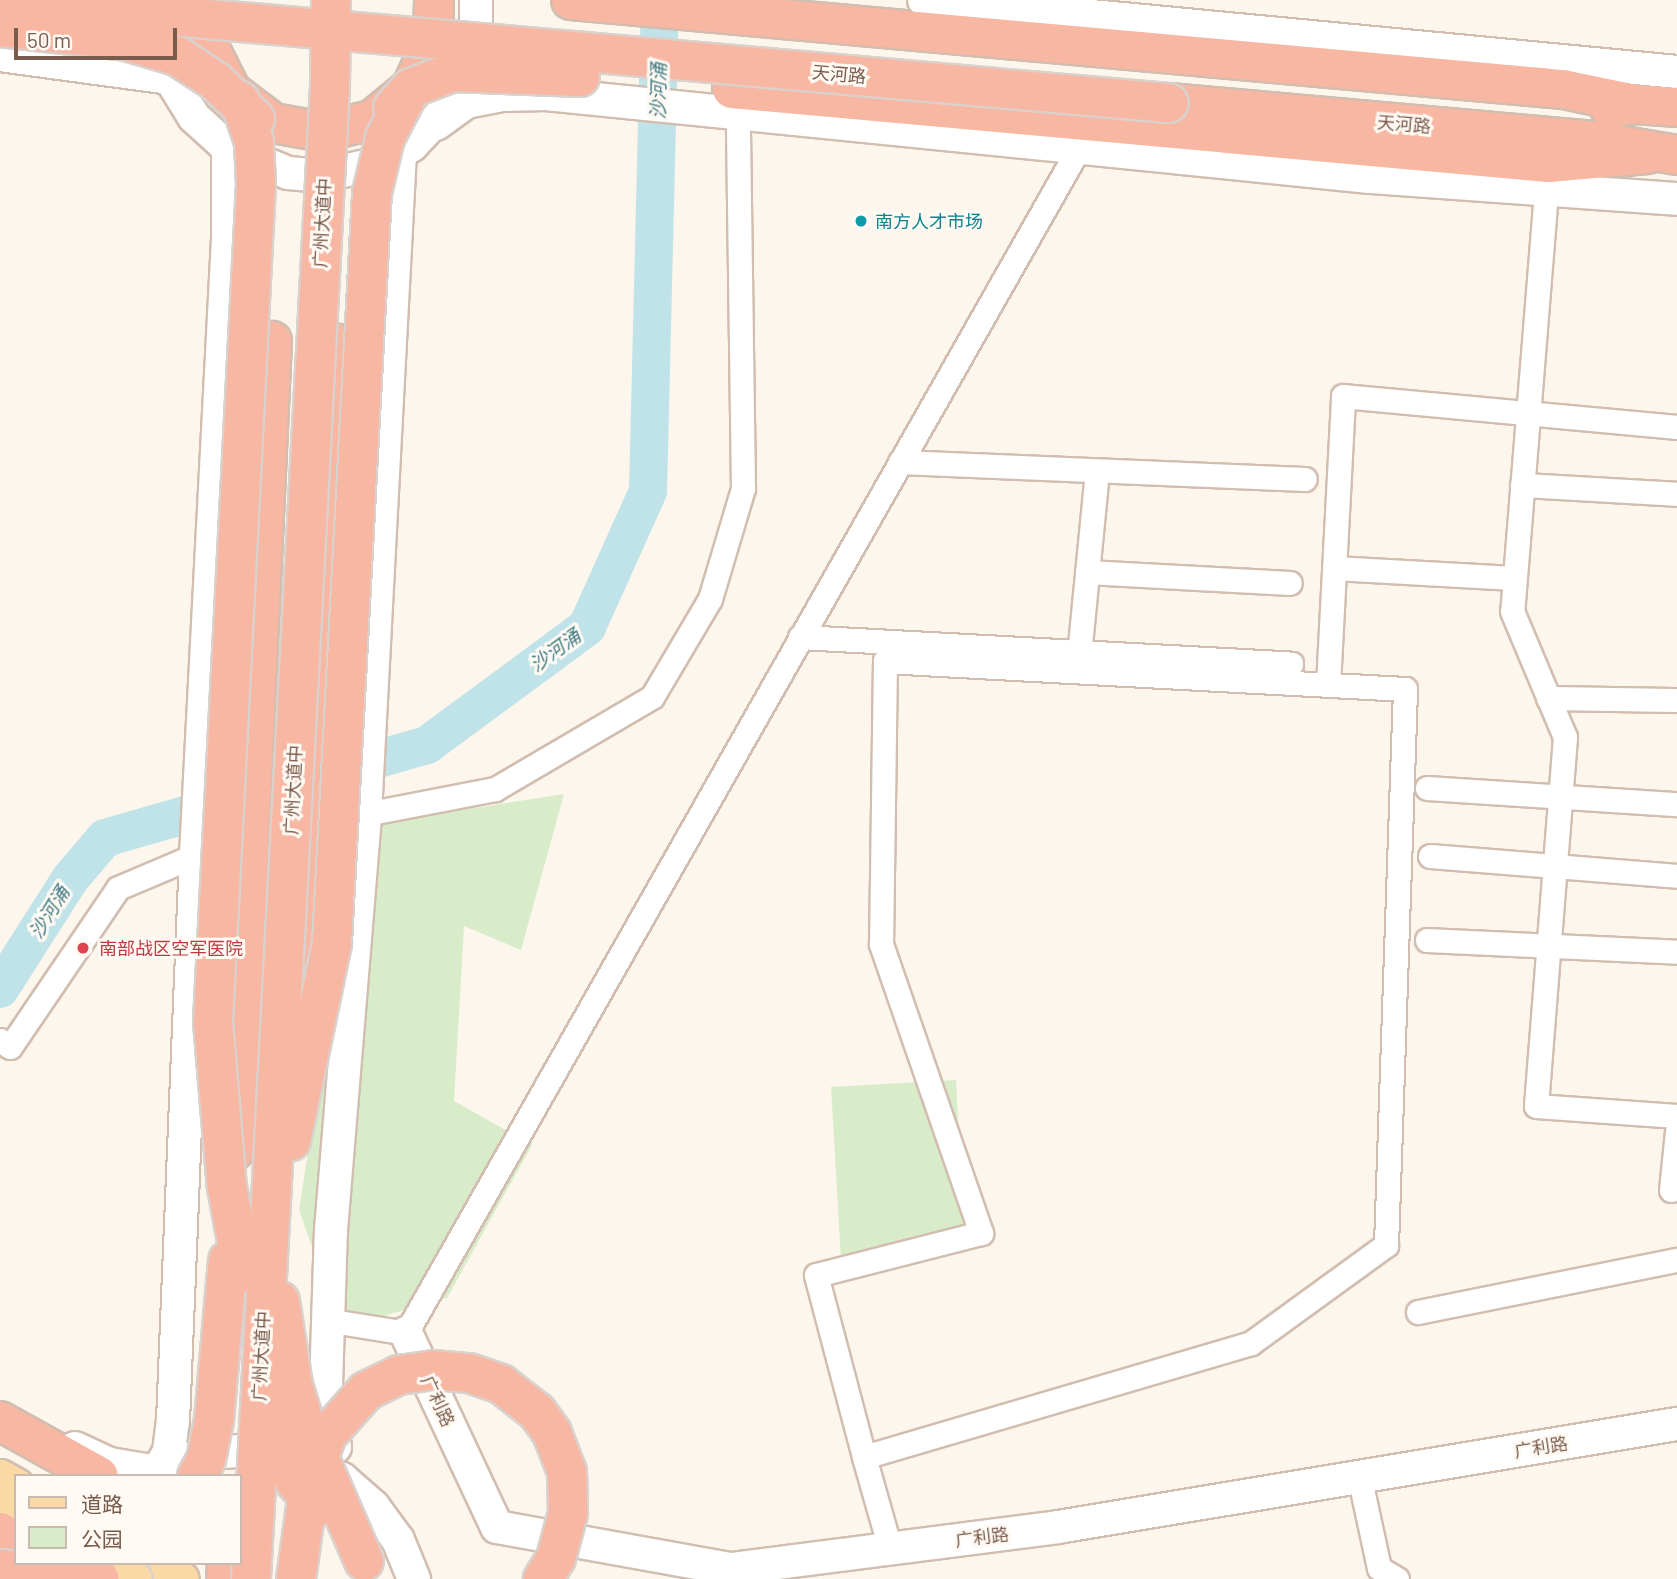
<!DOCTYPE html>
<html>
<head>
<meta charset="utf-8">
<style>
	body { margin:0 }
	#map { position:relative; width:1677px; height:1579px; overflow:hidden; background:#fdf6ec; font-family:Barlow,"Noto Sans SC",sans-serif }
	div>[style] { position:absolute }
	.green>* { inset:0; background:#d8ecc9 }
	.river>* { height:38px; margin:-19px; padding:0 19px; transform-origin:19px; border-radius:19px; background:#bfe3e8 }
	.roads { filter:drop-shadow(2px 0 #d1beb0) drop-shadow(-2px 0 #d1beb0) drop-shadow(0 2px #d1beb0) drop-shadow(0 -2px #d1beb0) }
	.street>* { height:23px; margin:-11.5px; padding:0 11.5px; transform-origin:11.5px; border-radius:11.5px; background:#fff }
	.secondary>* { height:32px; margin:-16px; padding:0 16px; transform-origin:16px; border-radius:16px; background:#fff }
	.primary>* { height:35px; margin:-17.5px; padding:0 17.5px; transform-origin:17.5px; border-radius:17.5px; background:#fbd9a5 }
	.highway>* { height:38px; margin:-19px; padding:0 19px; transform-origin:19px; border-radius:19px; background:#f7b7a3 }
	.bridges { filter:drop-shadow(2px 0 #dad1cd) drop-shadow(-2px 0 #dad1cd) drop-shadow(0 2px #dad1cd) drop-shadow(0 -2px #dad1cd) }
	.primary-bridge>* { height:35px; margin:-17.5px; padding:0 17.5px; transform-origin:17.5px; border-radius:17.5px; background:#fbd9a5 }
	.highway-bridge>* { height:38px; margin:-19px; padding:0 19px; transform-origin:19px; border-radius:19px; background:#f7b7a3 }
	.dots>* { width:19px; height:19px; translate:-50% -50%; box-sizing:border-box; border:4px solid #fffaf3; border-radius:50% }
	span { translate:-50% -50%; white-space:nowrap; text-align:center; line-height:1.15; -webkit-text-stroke:6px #fffaf3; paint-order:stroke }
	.street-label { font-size:18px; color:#7a5c4d }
	.culture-label { font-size:18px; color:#0d838f }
	.left { translate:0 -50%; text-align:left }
	.health-label { font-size:18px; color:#be3a42 }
	.water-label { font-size:19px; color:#437c86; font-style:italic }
	.legend { position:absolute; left:14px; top:1474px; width:228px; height:91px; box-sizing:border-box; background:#fffaf3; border:2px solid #cabbb1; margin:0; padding:9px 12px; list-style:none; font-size:21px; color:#7a5c4d }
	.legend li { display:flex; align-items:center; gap:14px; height:35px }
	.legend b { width:35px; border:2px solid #cabbb1 }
	.scale { position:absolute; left:14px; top:28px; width:163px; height:32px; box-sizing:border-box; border:4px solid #7a5c4d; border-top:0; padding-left:9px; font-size:21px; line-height:24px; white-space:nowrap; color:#7a5c4d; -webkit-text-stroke:5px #fffaf3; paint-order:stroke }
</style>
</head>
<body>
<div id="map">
	<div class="green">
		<i style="clip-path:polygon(564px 794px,521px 950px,464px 926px,454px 1101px,532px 1145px,447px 1298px,341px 1328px,299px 1210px,359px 826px)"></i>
		<i style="clip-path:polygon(956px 1080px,965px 1253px,841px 1260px,831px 1087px)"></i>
	</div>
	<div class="river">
		<i style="left:0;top:989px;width:130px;rotate:-57.5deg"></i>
		<i style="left:70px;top:879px;width:54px;rotate:-49.5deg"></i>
		<i style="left:105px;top:838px;width:335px;rotate:-16.1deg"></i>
		<i style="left:427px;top:745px;width:199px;rotate:-36.4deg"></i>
		<i style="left:587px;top:627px;width:149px;rotate:-65.8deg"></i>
		<i style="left:648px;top:491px;width:491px;rotate:-88.6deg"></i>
	</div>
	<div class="roads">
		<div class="street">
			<i style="left:1546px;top:192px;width:420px;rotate:94.6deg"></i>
			<i style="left:1512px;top:611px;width:137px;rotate:67.2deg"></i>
			<i style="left:1565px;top:737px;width:370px;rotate:94.5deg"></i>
			<i style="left:1536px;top:1106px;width:141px;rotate:4.1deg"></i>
			<i style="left:900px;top:462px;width:405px;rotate:2.4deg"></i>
			<i style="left:1522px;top:485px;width:155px;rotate:3.3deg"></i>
			<i style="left:1334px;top:568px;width:180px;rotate:3.2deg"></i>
			<i style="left:1087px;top:572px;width:203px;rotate:3.1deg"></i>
			<i style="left:800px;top:637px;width:492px;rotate:3.1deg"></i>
			<i style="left:1079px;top:655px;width:184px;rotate:-84.4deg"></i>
			<i style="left:1328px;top:685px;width:289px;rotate:-87deg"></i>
			<i style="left:1343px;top:396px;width:335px;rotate:5.3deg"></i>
			<i style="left:1548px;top:698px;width:129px;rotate:0.9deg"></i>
			<i style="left:1427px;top:788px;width:251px;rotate:3.7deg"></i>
			<i style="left:365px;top:814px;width:132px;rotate:-10.9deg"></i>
			<i style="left:495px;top:789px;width:182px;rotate:-30.4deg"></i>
			<i style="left:652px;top:697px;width:114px;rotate:-59.4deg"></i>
			<i style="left:710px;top:599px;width:116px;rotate:-73.4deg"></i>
			<i style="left:743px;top:488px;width:375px;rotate:-90.8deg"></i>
			<i style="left:1430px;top:856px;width:248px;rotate:4.6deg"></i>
			<i style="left:1427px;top:940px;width:250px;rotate:2.7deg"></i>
			<i style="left:0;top:1040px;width:12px;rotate:35deg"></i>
			<i style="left:10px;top:1047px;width:192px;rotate:-55.8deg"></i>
			<i style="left:118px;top:888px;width:85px;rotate:-22.9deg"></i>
			<i style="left:1671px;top:1190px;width:59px;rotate:-84.2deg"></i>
			<i style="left:1418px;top:1312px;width:264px;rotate:-11.4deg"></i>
			<i style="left:326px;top:1320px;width:81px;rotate:9.2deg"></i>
			<i style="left:406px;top:1333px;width:1363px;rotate:-60.41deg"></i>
			<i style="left:864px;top:1457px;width:403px;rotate:-16.4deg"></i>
			<i style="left:1251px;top:1343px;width:167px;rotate:-36deg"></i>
			<i style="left:1386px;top:1245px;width:556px;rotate:-88.04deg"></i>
			<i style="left:1405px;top:689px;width:521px;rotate:-176.92deg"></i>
			<i style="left:885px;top:661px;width:283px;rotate:90.8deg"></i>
			<i style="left:881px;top:944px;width:306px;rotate:70.9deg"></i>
			<i style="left:981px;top:1233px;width:170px;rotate:165.7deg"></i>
			<i style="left:816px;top:1275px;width:188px;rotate:75.2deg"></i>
			<i style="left:864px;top:1457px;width:95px;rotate:74.1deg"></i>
			<i style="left:1360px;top:1480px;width:90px;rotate:77.8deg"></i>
			<i style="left:1379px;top:1568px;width:21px;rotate:31deg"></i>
		</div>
		<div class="secondary">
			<i style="left:924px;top:0;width:756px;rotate:5.46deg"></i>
			<i style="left:159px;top:31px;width:48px;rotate:76.8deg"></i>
			<i style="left:170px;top:78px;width:46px;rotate:58.4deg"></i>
			<i style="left:194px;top:117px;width:46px;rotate:42.4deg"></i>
			<i style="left:228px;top:148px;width:65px;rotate:22.6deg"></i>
			<i style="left:288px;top:173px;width:32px;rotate:5deg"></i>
			<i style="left:320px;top:176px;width:66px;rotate:-12.3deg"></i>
			<i style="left:384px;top:162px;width:33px;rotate:-31deg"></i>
			<i style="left:412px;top:145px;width:52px;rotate:-46.5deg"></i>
			<i style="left:0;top:55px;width:172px;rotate:7.7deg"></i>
			<i style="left:470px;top:64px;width:30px;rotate:-78deg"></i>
			<i style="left:476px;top:35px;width:35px;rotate:-90deg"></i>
			<i style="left:436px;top:124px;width:37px;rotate:-36deg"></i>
			<i style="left:466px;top:102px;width:37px;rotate:-11deg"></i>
			<i style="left:502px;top:95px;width:44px;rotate:-1.3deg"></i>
			<i style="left:546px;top:94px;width:828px;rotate:5.75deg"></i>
			<i style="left:1370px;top:177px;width:308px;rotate:4.1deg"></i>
			<i style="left:406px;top:1333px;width:214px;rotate:64.9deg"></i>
			<i style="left:497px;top:1527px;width:238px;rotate:10.2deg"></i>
			<i style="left:731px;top:1569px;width:330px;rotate:-7.3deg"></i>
			<i style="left:1058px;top:1527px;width:628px;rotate:-9.45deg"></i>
			<i style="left:335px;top:1447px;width:61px;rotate:-98.5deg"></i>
			<i style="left:326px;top:1387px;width:157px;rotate:-88.2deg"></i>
			<i style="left:331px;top:1230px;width:417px;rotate:-85.3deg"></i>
			<i style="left:365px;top:814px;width:663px;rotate:-86.97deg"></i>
			<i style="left:75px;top:1448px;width:38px;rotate:25deg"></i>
			<i style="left:110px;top:1464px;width:48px;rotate:9.7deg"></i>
			<i style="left:184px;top:1461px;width:24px;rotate:-19deg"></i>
			<i style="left:207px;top:1453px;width:47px;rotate:-3.7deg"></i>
			<i style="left:254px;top:1450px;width:47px;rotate:11.1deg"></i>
			<i style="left:300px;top:1459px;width:47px;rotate:25.5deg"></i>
			<i style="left:342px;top:1479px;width:41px;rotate:41.1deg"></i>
			<i style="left:373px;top:1506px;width:42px;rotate:53.7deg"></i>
			<i style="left:398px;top:1540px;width:42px;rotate:67.7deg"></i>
			<i style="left:157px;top:1472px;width:23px;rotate:-59deg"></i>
			<i style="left:169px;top:1452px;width:31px;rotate:-83deg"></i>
			<i style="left:173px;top:1421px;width:566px;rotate:-87.67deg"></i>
			<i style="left:196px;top:855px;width:618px;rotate:-87.03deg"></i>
			<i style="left:228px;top:238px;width:90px;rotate:-90deg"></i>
		</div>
		<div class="primary">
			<i style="left:0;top:1477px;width:18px;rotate:29deg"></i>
			<i style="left:0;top:1504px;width:18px;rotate:29deg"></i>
			<i style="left:153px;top:1563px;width:32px;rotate:30deg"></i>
		</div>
		<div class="highway">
			<i style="left:206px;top:0;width:43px;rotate:88.7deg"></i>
			<i style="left:207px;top:43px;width:54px;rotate:63.4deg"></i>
			<i style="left:231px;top:91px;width:53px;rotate:37.3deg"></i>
			<i style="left:273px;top:123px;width:51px;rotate:10.2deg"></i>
			<i style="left:323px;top:132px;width:50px;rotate:-13.8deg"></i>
			<i style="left:372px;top:120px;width:50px;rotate:-39.4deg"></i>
			<i style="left:411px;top:88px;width:52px;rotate:-64.9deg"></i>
			<i style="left:433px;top:41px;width:41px;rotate:-88.6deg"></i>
			<i style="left:571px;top:0;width:996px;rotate:5.13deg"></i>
			<i style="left:1563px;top:89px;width:74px;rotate:11.8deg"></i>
			<i style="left:732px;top:89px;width:820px;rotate:5.18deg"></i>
			<i style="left:1549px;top:163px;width:99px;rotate:-5.2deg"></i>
			<i style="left:1169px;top:103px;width:427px;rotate:5.1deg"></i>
			<i style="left:1594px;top:141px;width:84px;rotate:9.6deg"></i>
			<i style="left:1610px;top:108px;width:25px;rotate:-9deg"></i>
			<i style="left:1635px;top:104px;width:42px;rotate:4.1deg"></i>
			<i style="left:298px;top:995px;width:182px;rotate:-84.9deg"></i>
			<i style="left:314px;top:814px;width:471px;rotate:-87.1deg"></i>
			<i style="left:235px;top:1150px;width:810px;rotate:-87.38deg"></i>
			<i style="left:0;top:1421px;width:113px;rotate:29.1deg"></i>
			<i style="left:0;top:1532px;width:18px;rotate:29deg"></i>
			<i style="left:226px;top:1579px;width:16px;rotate:-86deg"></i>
		</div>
	</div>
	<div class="bridges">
		<div class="primary-bridge">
			<i style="left:106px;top:1563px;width:32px;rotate:30deg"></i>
		</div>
		<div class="highway-bridge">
			<i style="left:0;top:1px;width:1173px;rotate:4.99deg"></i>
			<i style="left:0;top:27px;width:127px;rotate:6.3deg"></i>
			<i style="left:126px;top:41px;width:53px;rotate:16.4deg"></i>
			<i style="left:177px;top:56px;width:45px;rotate:33.3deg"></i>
			<i style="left:215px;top:81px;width:55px;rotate:43.5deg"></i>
			<i style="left:240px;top:101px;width:43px;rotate:71.1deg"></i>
			<i style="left:254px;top:142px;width:42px;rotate:87.3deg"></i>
			<i style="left:256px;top:184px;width:839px;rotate:92.94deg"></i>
			<i style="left:213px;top:1022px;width:166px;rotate:85.2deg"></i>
			<i style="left:227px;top:1187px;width:87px;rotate:79.5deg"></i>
			<i style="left:393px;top:108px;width:27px;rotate:-48deg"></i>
			<i style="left:411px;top:88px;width:45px;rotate:-20.9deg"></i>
			<i style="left:453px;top:72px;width:127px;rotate:2.3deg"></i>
			<i style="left:291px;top:1141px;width:202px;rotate:-78.3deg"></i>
			<i style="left:332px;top:943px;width:751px;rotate:-86.95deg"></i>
			<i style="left:372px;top:193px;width:57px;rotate:-76.7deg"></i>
			<i style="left:385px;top:138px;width:56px;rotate:-62.5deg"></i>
			<i style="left:280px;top:1301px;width:85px;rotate:81.2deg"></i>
			<i style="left:293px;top:1385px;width:44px;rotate:72.8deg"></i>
			<i style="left:306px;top:1427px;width:146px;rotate:66.6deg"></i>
			<i style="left:280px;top:1404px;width:58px;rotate:86.1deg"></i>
			<i style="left:284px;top:1462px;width:24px;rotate:60deg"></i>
			<i style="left:296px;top:1483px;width:32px;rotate:46deg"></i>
			<i style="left:197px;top:1476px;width:18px;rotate:-61deg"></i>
			<i style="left:206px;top:1460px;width:41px;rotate:-78.7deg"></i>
			<i style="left:214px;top:1420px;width:160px;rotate:-85deg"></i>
			<i style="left:0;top:1569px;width:100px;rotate:5.7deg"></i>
			<i style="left:251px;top:1579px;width:1495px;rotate:-86.97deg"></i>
			<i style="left:330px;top:86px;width:86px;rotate:-89.3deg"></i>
			<i style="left:296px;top:1579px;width:95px;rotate:-82.1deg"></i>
			<i style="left:309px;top:1485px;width:53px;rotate:-70.2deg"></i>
			<i style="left:327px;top:1435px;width:59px;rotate:-48.4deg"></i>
			<i style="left:366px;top:1391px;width:37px;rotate:-26deg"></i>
			<i style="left:399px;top:1375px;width:34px;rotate:-8deg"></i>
			<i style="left:433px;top:1370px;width:36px;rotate:5deg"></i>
			<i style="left:469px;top:1373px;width:34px;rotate:19deg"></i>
			<i style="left:501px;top:1384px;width:46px;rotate:37.9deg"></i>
			<i style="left:537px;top:1412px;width:26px;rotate:54deg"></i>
			<i style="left:552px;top:1433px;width:42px;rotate:69deg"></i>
			<i style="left:567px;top:1472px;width:41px;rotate:88.6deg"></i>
			<i style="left:568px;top:1513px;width:47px;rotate:104.9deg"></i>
			<i style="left:556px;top:1558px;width:25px;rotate:122deg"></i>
		</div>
	</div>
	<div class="dots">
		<i style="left:861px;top:221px;background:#0f9aa8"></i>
		<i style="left:83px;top:948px;background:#e0444e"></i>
	</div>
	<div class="street-label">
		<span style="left:839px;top:74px;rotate:5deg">天河路</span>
		<span style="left:1404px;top:124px;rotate:5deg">天河路</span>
		<span style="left:322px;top:223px;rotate:-87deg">广州大道中</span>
		<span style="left:293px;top:790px;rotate:-87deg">广州大道中</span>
		<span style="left:261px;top:1356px;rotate:-87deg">广州大道中</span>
		<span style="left:438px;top:1401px;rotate:65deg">广利路</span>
		<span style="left:1541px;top:1447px;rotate:-9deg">广利路</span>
		<span style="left:982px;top:1537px;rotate:-7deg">广利路</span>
	</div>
	<div class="culture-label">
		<span class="left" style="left:875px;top:221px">南方人才市场</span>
	</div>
	<div class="health-label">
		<span class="left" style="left:99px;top:948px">南部战区空军医院</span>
	</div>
	<div class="water-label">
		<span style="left:658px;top:91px;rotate:-89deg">沙河涌</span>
		<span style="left:555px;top:650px;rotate:-36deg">沙河涌</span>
		<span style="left:49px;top:912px;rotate:-58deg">沙河涌</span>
	</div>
	<ul class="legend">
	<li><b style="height:9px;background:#fbd9a5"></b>道路</li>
	<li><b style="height:19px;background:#d8ecc9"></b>公园</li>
	</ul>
	<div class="scale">50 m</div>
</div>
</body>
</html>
